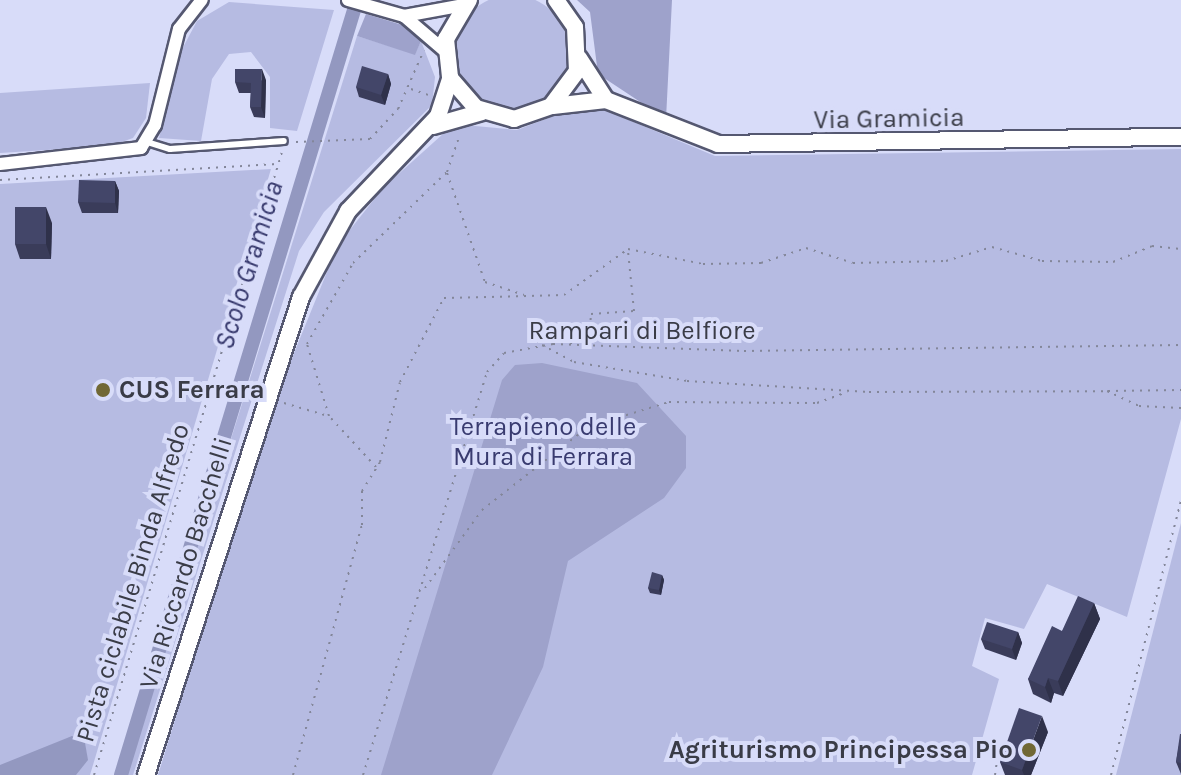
<!DOCTYPE html>
<html>
<head>
<meta charset="utf-8">
<style>
	body { margin:0 }
	#map { position:relative; width:1181px; height:775px; overflow:hidden; background:#d8dcf9; font-family:Karla,sans-serif }
	div>[style] { position:absolute }
	.green>* { inset:0; background:#b6bbe2 }
	.round { border-radius:50% }
	.forest>* { inset:0; background:#9ea2cb }
	.water>* { inset:0; background:#9398c0 }
	.canal>* { height:14px; margin:-7px; padding:0 7px; transform-origin:7px; border-radius:7px; background:#9398c0 }
	.path>* { height:2px; margin-top:-1px; transform-origin:0; background:repeating-linear-gradient(90deg,#838699 0 2px,transparent 0 8px) }
	.roads { filter:drop-shadow(2px 0 #555871) drop-shadow(-2px 0 #555871) drop-shadow(0 2px #555871) drop-shadow(0 -2px #555871) }
	.service>* { height:6px; margin:-3px; padding:0 3px; transform-origin:3px; border-radius:3px; background:#fff }
	.minor>* { height:12px; margin:-6px; padding:0 6px; transform-origin:6px; border-radius:6px; background:#fff }
	.secondary>* { height:16px; margin:-8px; padding:0 8px; transform-origin:8px; border-radius:8px; background:#fff }
	.wall>* { inset:0; background:#3a3c5a }
	.shaded-wall>* { inset:0; background:#2f314a }
	.building>* { inset:0; background:#434669 }
	.dots>* { width:22px; height:22px; translate:-50% -50%; box-sizing:border-box; border:4px solid #d8dcf9; border-radius:50% }
	span { translate:-50% -50%; white-space:nowrap; text-align:center; line-height:1.15; -webkit-text-stroke:8px #d8dcf9; paint-order:stroke }
	.street-label { font-size:26px; color:#3a3c47 }
	.poi-label { font-size:26px; color:#3a3c47; font-weight:700 }
	.left { translate:0 -50%; text-align:left }
	.right { translate:-100% -50%; text-align:right }
	.park-label { font-size:26px; color:#393b70 }
	.water-label { font-size:28px; color:#383a6e; font-style:italic }
</style>
</head>
<body>
<div id="map">
	<div class="green">
		<i class="round" style="left:455px;top:-5px;width:114px;height:114px"></i>
		<i style="clip-path:polygon(229px 2px,334px 10px,297px 131px,270px 128px,270px 77px,251px 52px,229px 54px,212px 79px,201px 141px,159px 138px,180px 53px,197px 21px)"></i>
		<i style="clip-path:polygon(357px 36px,415px 54px,421px 41px,435px 77px,432px 105px,324px 212px,299px 251px,133px 775px,126px 775px)"></i>
		<i style="clip-path:polygon(150px 83px,146px 118px,133px 138px,110px 146px,0 153px,0 93px)"></i>
		<i style="clip-path:polygon(574px 108px,605px 110px,715px 156px,1181px 149px,1181px 419px,1127px 617px,1047px 584px,1024px 629px,985px 618px,972px 666px,999px 679px,972px 775px,158px 775px,270px 412px,338px 245px,383px 188px,454px 124px,517px 130px)"></i>
		<i style="clip-path:polygon(271px 169px,90px 775px,0 775px,0 184px)"></i>
		<i style="clip-path:polygon(1181px 523px,1181px 775px,1116px 775px)"></i>
	</div>
	<div class="forest">
		<i style="clip-path:polygon(577px 0,672px 0,666px 119px,598px 74px,590px 12px)"></i>
		<i style="clip-path:polygon(366px 14px,409px 27px,421px 41px,415px 55px,357px 36px)"></i>
		<i style="clip-path:polygon(542px 363px,637px 383px,686px 436px,686px 468px,664px 498px,568px 561px,543px 667px,492px 775px,381px 775px,502px 380px,515px 365px)"></i>
	</div>
	<div class="water">
		<i style="clip-path:polygon(72px 736px,85px 743px,88px 760px,76px 775px,0 775px,0 765px)"></i>
	</div>
	<div class="canal">
		<i style="left:121px;top:775px;width:810px;rotate:-73.06deg"></i>
	</div>
	<div class="path">
		<i style="left:411px;top:89px;width:18px;rotate:19deg"></i>
		<i style="left:296px;top:142px;width:74px;rotate:-2.3deg"></i>
		<i style="left:370px;top:139px;width:41px;rotate:-47deg"></i>
		<i style="left:398px;top:109px;width:64px;rotate:-66.2deg"></i>
		<i style="left:447px;top:173px;width:115px;rotate:70.8deg"></i>
		<i style="left:485px;top:282px;width:41px;rotate:18.4deg"></i>
		<i style="left:0;top:180px;width:278px;rotate:-3.3deg"></i>
		<i style="left:571px;top:344px;width:16px;rotate:-83deg"></i>
		<i style="left:573px;top:328px;width:17px"></i>
		<i style="left:590px;top:328px;width:14px;rotate:-86deg"></i>
		<i style="left:591px;top:314px;width:43px;rotate:-4deg"></i>
		<i style="left:634px;top:311px;width:60px;rotate:-95.7deg"></i>
		<i style="left:542px;top:345px;width:36px;rotate:28deg"></i>
		<i style="left:574px;top:362px;width:115px;rotate:9.5deg"></i>
		<i style="left:687px;top:381px;width:182px;rotate:3.5deg"></i>
		<i style="left:869px;top:392px;width:238px;rotate:-0.2deg"></i>
		<i style="left:1107px;top:391px;width:35px;rotate:25deg"></i>
		<i style="left:1139px;top:406px;width:42px;rotate:2.7deg"></i>
		<i style="left:1108px;top:391px;width:73px;rotate:-0.8deg"></i>
		<i style="left:284px;top:403px;width:46px;rotate:16.5deg"></i>
		<i style="left:376px;top:467px;width:69px;rotate:-132.7deg"></i>
		<i style="left:329px;top:416px;width:75px;rotate:-107deg"></i>
		<i style="left:307px;top:344px;width:93px;rotate:-60.4deg"></i>
		<i style="left:353px;top:263px;width:131px;rotate:-44.1deg"></i>
		<i style="left:447px;top:172px;width:39px;rotate:-71deg"></i>
		<i style="left:425px;top:588px;width:97px;rotate:-53.8deg"></i>
		<i style="left:482px;top:510px;width:135px;rotate:-38.1deg"></i>
		<i style="left:588px;top:427px;width:85px;rotate:-17.2deg"></i>
		<i style="left:669px;top:402px;width:148px;rotate:0.4deg"></i>
		<i style="left:817px;top:403px;width:32px;rotate:-20deg"></i>
		<i style="left:94px;top:775px;width:651px;rotate:-73.21deg"></i>
		<i style="left:293px;top:775px;width:259px;rotate:-74.6deg"></i>
		<i style="left:362px;top:525px;width:34px;rotate:-90deg"></i>
		<i style="left:362px;top:491px;width:34px;rotate:-58deg"></i>
		<i style="left:380px;top:462px;width:82px;rotate:-76deg"></i>
		<i style="left:400px;top:382px;width:95px;rotate:-62.4deg"></i>
		<i style="left:444px;top:298px;width:120px;rotate:-1.4deg"></i>
		<i style="left:564px;top:295px;width:79px;rotate:-35.7deg"></i>
		<i style="left:628px;top:249px;width:76px;rotate:11.3deg"></i>
		<i style="left:703px;top:264px;width:58px;rotate:-1deg"></i>
		<i style="left:761px;top:263px;width:47px;rotate:-18.4deg"></i>
		<i style="left:806px;top:248px;width:49px;rotate:17.7deg"></i>
		<i style="left:853px;top:263px;width:93px;rotate:-1.2deg"></i>
		<i style="left:946px;top:261px;width:48px;rotate:-16.9deg"></i>
		<i style="left:992px;top:247px;width:52px;rotate:15.6deg"></i>
		<i style="left:1042px;top:261px;width:71px;rotate:0.8deg"></i>
		<i style="left:1113px;top:262px;width:42px;rotate:-22.3deg"></i>
		<i style="left:1152px;top:246px;width:29px;rotate:6deg"></i>
		<i style="left:363px;top:775px;width:422px;rotate:-72.9deg"></i>
		<i style="left:487px;top:372px;width:25px;rotate:-48deg"></i>
		<i style="left:504px;top:353px;width:50px;rotate:-10.4deg"></i>
		<i style="left:553px;top:344px;width:191px;rotate:2.1deg"></i>
		<i style="left:744px;top:351px;width:437px;rotate:-0.8deg"></i>
		<i style="left:995px;top:775px;width:30px;rotate:-82deg"></i>
		<i style="left:1111px;top:775px;width:284px;rotate:-75.7deg"></i>
	</div>
	<div class="roads">
		<div class="service">
			<i style="left:147px;top:142px;width:24px;rotate:17deg"></i>
			<i style="left:170px;top:149px;width:114px;rotate:-4deg"></i>
		</div>
		<div class="minor">
			<i style="left:348px;top:0;width:58px;rotate:15.9deg"></i>
			<i style="left:404px;top:16px;width:54px;rotate:40.5deg"></i>
			<i style="left:404px;top:16px;width:61px;rotate:-10.4deg"></i>
			<i style="left:0;top:164px;width:142px;rotate:-6.5deg"></i>
			<i style="left:141px;top:148px;width:27px;rotate:-59deg"></i>
			<i style="left:155px;top:125px;width:99px;rotate:-76deg"></i>
			<i style="left:179px;top:29px;width:37px;rotate:-52deg"></i>
		</div>
		<div class="secondary">
			<i style="left:469px;top:0;width:45px;rotate:120.5deg"></i>
			<i style="left:446px;top:39px;width:39px;rotate:84deg"></i>
			<i style="left:450px;top:78px;width:40px;rotate:49deg"></i>
			<i style="left:476px;top:108px;width:40px;rotate:16deg"></i>
			<i style="left:514px;top:119px;width:39px;rotate:-19deg"></i>
			<i style="left:551px;top:106px;width:44px;rotate:-53.4deg"></i>
			<i style="left:577px;top:71px;width:44px;rotate:-92.6deg"></i>
			<i style="left:575px;top:27px;width:33px;rotate:-125deg"></i>
			<i style="left:579px;top:58px;width:50px;rotate:57.3deg"></i>
			<i style="left:606px;top:100px;width:120px;rotate:21.4deg"></i>
			<i style="left:718px;top:144px;width:463px;rotate:-0.9deg"></i>
			<i style="left:553px;top:106px;width:53px;rotate:-6.5deg"></i>
			<i style="left:433px;top:126px;width:51px;rotate:-15.9deg"></i>
			<i style="left:146px;top:775px;width:503px;rotate:-72.03deg"></i>
			<i style="left:301px;top:297px;width:98px;rotate:-61.3deg"></i>
			<i style="left:348px;top:211px;width:131px;rotate:-46.5deg"></i>
			<i style="left:438px;top:116px;width:40px;rotate:-72deg"></i>
		</div>
	</div>
	<div class="wall">
		<i style="clip-path:polygon(388px 74px,391px 84px,385px 105px,359px 97px,356px 87px)"></i>
		<i style="clip-path:polygon(266px 80px,265px 118px,254px 117px,250px 107px,251px 93px,239px 93px,235px 82px)"></i>
		<i style="clip-path:polygon(115px 181px,119px 191px,118px 213px,82px 213px,78px 202px)"></i>
		<i style="clip-path:polygon(52px 223px,51px 259px,20px 259px,15px 244px)"></i>
		<i style="clip-path:polygon(662px 575px,664px 580px,661px 595px,650px 593px,648px 588px)"></i>
		<i style="clip-path:polygon(1094px 603px,1100px 619px,1063px 696px,1054px 693px,1051px 703px,1033px 694px,1028px 679px,1062px 631px)"></i>
		<i style="clip-path:polygon(1018px 632px,1022px 643px,1016px 660px,985px 649px,981px 639px)"></i>
		<i style="clip-path:polygon(1048px 732px,1031px 775px,1005px 775px,1000px 762px)"></i>
		<i style="clip-path:polygon(1181px 734px,1181px 774px,1176px 762px)"></i>
	</div>
	<div class="shaded-wall">
		<i style="clip-path:polygon(262px 69px,266px 80px,265px 118px,261px 107px)"></i>
		<i style="clip-path:polygon(388px 74px,391px 84px,385px 105px,381px 95px)"></i>
		<i style="clip-path:polygon(115px 181px,119px 191px,118px 213px,115px 203px)"></i>
		<i style="clip-path:polygon(46px 207px,52px 223px,51px 259px,46px 244px)"></i>
		<i style="clip-path:polygon(662px 575px,664px 580px,661px 595px,659px 590px)"></i>
		<i style="clip-path:polygon(1094px 603px,1100px 619px,1063px 696px,1058px 681px)"></i>
		<i style="clip-path:polygon(1018px 632px,1022px 643px,1016px 660px,1012px 649px)"></i>
		<i style="clip-path:polygon(1048px 678px,1054px 693px,1051px 703px,1045px 687px)"></i>
		<i style="clip-path:polygon(1042px 716px,1048px 732px,1031px 775px,1024px 775px,1022px 770px)"></i>
	</div>
	<div class="building">
		<i style="clip-path:polygon(362px 66px,388px 74px,381px 95px,356px 87px)"></i>
		<i style="clip-path:polygon(235px 69px,262px 69px,261px 107px,250px 107px,251px 83px,235px 82px)"></i>
		<i style="clip-path:polygon(79px 180px,115px 181px,115px 203px,78px 202px)"></i>
		<i style="clip-path:polygon(15px 207px,46px 207px,46px 244px,15px 244px)"></i>
		<i style="clip-path:polygon(652px 572px,662px 575px,659px 590px,648px 588px)"></i>
		<i style="clip-path:polygon(1078px 596px,1094px 603px,1058px 681px,1048px 678px,1045px 687px,1028px 679px,1052px 626px,1062px 631px)"></i>
		<i style="clip-path:polygon(987px 622px,1018px 632px,1012px 649px,981px 639px)"></i>
		<i style="clip-path:polygon(1019px 708px,1042px 716px,1022px 770px,1000px 762px)"></i>
		<i style="clip-path:polygon(1180px 734px,1181px 734px,1181px 763px,1176px 762px)"></i>
	</div>
	<div class="dots">
		<i style="left:103px;top:390px;background:#716835"></i>
		<i style="left:1029px;top:750px;background:#716835"></i>
	</div>
	<div class="street-label">
		<span style="left:889px;top:119px;rotate:-1deg">Via Gramicia</span>
		<span style="left:642px;top:331px">Rampari di Belfiore</span>
		<span style="left:186px;top:563px;rotate:-73deg">Via Riccardo Bacchelli</span>
		<span style="left:133px;top:583px;rotate:-73deg">Pista ciclabile Binda Alfredo</span>
	</div>
	<div class="poi-label">
		<span class="left" style="left:119px;top:390px">CUS Ferrara</span>
		<span class="right" style="left:1013px;top:750px">Agriturismo Principessa Pio</span>
	</div>
	<div class="park-label">
		<span style="left:543px;top:442px">Terrapieno delle<br>Mura di Ferrara</span>
	</div>
	<div class="water-label">
		<span style="left:249px;top:265px;rotate:-73deg">Scolo Gramicia</span>
	</div>
</div>
</body>
</html>
